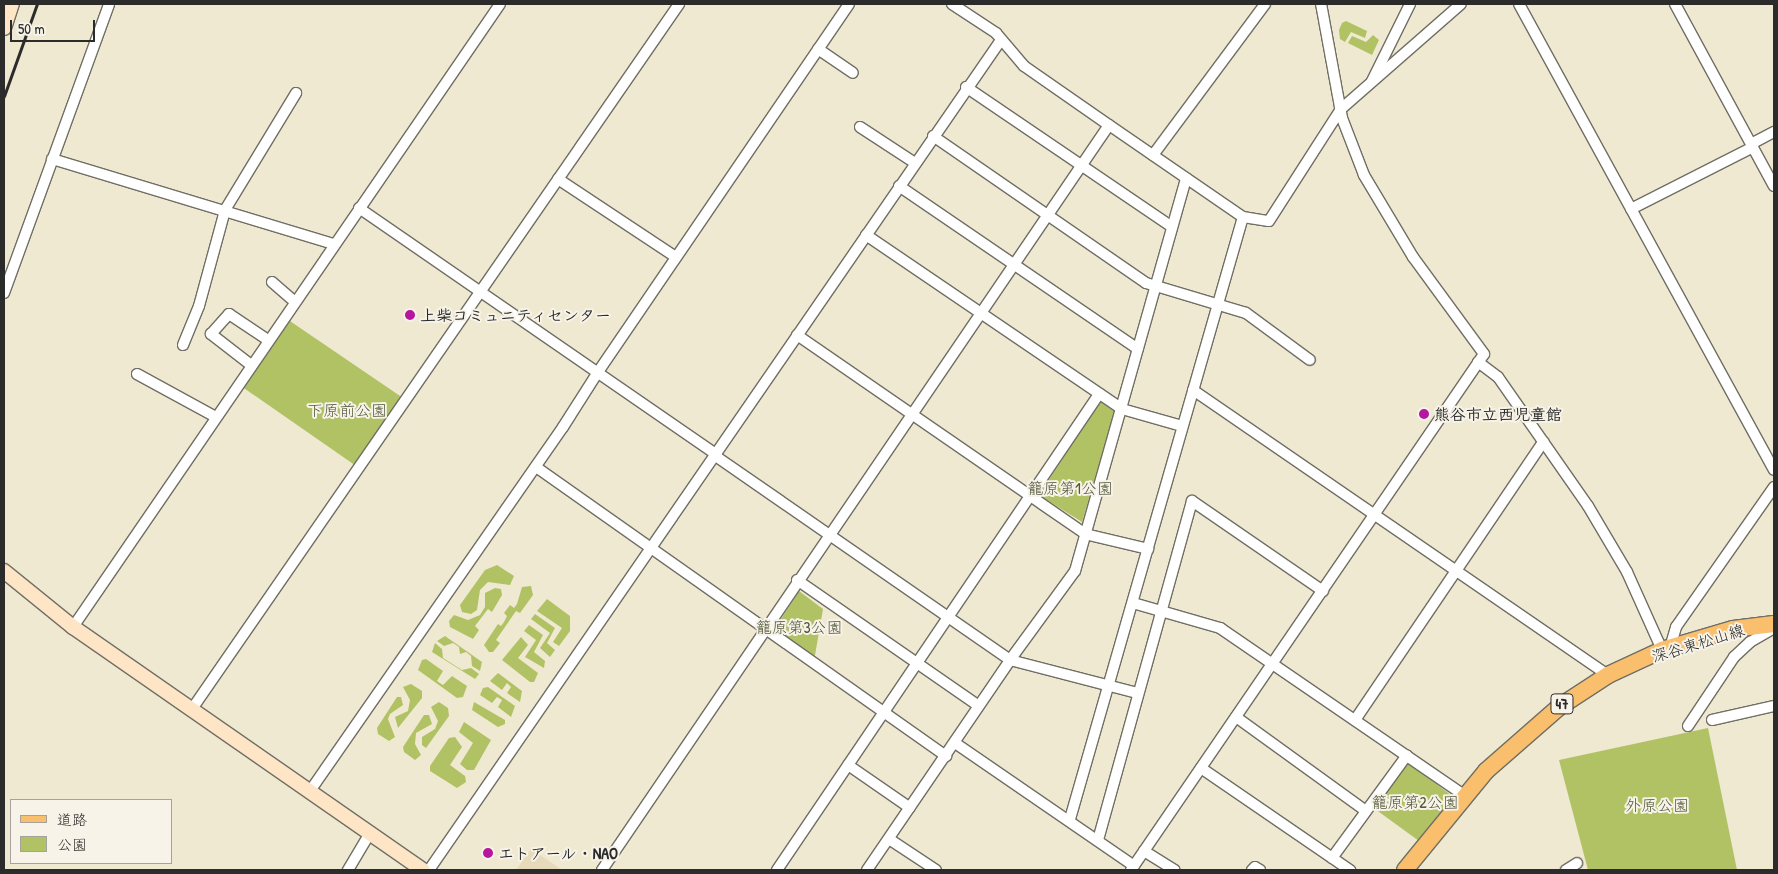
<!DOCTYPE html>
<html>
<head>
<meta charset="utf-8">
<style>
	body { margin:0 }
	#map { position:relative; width:1778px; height:874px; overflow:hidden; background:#efe9d1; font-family:"Patrick Hand","Klee One",sans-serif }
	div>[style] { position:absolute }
	.built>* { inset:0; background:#e7daba }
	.green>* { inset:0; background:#b1c265 }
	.roads { filter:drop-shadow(1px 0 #706e65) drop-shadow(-1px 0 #706e65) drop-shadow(0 1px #706e65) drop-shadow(0 -1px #706e65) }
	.street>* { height:10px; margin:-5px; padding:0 5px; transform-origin:5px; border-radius:5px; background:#fff }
	.secondary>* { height:14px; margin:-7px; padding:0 7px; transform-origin:7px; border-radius:7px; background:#fde5c5 }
	.primary>* { height:16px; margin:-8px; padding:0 8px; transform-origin:8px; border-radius:8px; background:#f9bf6d }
	.rail>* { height:3px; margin:-1.5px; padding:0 1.5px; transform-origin:1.5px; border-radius:1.5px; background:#2b2b2b }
	.dots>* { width:14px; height:14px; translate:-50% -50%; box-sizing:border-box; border:2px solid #f7f3e8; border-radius:50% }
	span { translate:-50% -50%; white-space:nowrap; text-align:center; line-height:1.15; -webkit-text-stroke:4px #f7f3e8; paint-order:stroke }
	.shield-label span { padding:1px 4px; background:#f7f3e8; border:1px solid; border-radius:4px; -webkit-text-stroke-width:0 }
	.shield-label { font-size:15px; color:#2b2b2b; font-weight:700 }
	.poi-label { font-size:16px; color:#2b2b2b; font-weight:700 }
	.left { translate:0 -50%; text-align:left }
	.park-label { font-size:16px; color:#53583c }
	.street-label { font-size:16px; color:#2b2b2b }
	.frame { position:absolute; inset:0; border:5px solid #2b2b2b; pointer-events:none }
	.legend { position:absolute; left:10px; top:799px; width:162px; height:65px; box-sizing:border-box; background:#f7f3e8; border:1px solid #a5a39c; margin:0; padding:6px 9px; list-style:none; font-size:15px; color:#2b2b2b }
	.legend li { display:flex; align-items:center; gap:10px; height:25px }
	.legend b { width:25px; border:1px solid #a5a39c }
	.scale { position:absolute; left:10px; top:20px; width:85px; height:22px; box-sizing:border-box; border:2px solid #2b2b2b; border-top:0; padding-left:6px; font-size:15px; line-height:18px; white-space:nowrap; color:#2b2b2b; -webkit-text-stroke:4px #f7f3e8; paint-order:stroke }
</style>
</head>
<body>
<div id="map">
	<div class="built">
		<i style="clip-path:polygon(531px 849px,552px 863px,562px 870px,516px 870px)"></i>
	</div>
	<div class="green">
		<i style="clip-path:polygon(1346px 21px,1367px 31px,1365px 38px,1351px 32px,1345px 42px,1340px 39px,1339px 30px,1342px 23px)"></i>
		<i style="clip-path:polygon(1373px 35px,1379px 40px,1372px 55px,1348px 43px,1352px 36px,1366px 42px)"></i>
		<i style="clip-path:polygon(284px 317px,406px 400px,359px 468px,238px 384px)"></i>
		<i style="clip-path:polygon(1100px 401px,1115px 412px,1082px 522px,1039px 495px)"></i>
		<i style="clip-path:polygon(497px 565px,514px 576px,510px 585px,488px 582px,480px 590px,477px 610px,471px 614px,462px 612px,460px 605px,485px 570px)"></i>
		<i style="clip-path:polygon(531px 586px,533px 595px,520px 613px,516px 611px,496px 640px,500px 643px,493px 652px,489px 652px,484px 645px,498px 624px,501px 626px,504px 622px,507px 616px,504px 613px,510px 605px,514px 608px,517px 604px,522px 587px)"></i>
		<i style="clip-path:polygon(495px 588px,501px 589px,502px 595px,492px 612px,488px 609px,475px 626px,479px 630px,473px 639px,450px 627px,449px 621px,454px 615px,468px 620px,480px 615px,485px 607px,485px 593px)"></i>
		<i style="clip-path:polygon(799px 591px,823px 609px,814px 661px,772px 633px)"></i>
		<i style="clip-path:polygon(547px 599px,570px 616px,570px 631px,559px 646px,553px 642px,562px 628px,537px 611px)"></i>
		<i style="clip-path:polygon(535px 614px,555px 628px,547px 643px,555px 650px,550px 657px,540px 648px,550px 633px,531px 619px)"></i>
		<i style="clip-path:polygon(529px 625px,543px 635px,534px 652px,545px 661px,544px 668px,525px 657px,536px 640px,524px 631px)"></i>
		<i style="clip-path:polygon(445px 636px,482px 662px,480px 671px,472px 666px,471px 656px,466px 652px,460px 654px,459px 647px,453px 643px,444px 646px,437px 641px)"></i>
		<i style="clip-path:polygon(521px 637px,528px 645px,518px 658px,538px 673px,534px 682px,530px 682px,502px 660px)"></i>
		<i style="clip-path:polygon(435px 643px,442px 649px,443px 658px,462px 670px,471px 668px,479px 674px,475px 679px,432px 652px)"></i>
		<i style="clip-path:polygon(426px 659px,443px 671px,437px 681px,443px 685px,452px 676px,467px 686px,463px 697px,457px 698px,418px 670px,422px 660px)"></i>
		<i style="clip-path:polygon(498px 673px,522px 691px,520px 702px,507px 693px,511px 687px,507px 683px,502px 690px,490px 681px)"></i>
		<i style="clip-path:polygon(411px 684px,422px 691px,422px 698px,398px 728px,395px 717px,408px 711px,410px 700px,403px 687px)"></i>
		<i style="clip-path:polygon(488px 687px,515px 706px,511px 717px,498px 707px,502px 700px,497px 697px,492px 703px,480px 695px,483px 688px)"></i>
		<i style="clip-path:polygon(397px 697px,401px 697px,403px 705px,390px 714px,388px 719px,395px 737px,389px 741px,378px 734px,377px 728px)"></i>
		<i style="clip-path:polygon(439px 702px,448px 708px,449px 716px,426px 748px,422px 745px,422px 737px,435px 729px,438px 721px,431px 707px)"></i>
		<i style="clip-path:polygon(474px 702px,505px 720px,505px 724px,498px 727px,472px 710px)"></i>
		<i style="clip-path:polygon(424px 715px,429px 715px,432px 724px,416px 733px,415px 744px,421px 755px,415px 760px,404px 752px,403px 747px)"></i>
		<i style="clip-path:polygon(464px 722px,491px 740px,474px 770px,467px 770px,460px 764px,473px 743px,459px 732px)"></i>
		<i style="clip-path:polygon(1708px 728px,1737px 870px,1588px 870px,1559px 760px)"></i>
		<i style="clip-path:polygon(455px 737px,462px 747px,450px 765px,465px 776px,466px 782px,457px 788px,430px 771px,430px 766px,449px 738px)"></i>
		<i style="clip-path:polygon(1408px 762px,1456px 799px,1419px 841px,1375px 809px)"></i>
	</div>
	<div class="roads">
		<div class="street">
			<i style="left:952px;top:4px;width:53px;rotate:33.4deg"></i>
			<i style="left:996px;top:33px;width:43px;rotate:49.7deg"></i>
			<i style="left:1024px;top:66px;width:103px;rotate:34.8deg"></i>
			<i style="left:1109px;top:125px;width:163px;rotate:34.5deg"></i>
			<i style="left:1243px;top:217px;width:26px;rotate:9deg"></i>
			<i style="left:1269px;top:221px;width:133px;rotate:-57.3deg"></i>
			<i style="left:1341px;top:109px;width:159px;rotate:-41.2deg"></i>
			<i style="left:1519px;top:4px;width:531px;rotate:61.31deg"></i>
			<i style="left:1675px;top:4px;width:207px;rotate:61.5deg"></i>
			<i style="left:818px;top:49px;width:42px;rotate:34.4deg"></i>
			<i style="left:1372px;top:81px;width:86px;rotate:-63.7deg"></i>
			<i style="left:966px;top:87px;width:249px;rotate:34.2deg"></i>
			<i style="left:860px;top:127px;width:66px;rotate:33.2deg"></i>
			<i style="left:933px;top:136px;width:259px;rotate:34.6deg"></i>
			<i style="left:1146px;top:283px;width:104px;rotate:16.7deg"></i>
			<i style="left:1246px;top:313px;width:79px;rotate:36.3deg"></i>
			<i style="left:1751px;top:144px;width:26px;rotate:-28deg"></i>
			<i style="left:1153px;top:155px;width:188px;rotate:-53.4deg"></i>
			<i style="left:52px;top:159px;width:295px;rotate:16.8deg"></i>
			<i style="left:558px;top:179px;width:141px;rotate:33.5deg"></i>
			<i style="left:899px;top:186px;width:289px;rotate:34.3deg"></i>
			<i style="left:359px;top:208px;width:434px;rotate:34.6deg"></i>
			<i style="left:1631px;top:209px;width:137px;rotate:-26.9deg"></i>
			<i style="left:866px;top:235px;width:310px;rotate:34.2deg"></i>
			<i style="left:1122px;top:409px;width:62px;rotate:15.8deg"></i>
			<i style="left:272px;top:282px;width:29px;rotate:41deg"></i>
			<i style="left:4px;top:293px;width:307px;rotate:-70deg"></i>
			<i style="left:797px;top:335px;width:350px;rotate:34.6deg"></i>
			<i style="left:1085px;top:534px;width:65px;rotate:13.4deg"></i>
			<i style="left:183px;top:345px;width:42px;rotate:-67.7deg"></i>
			<i style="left:199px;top:306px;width:99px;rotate:-74.8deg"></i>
			<i style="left:225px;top:210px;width:137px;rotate:-58.7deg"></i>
			<i style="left:1478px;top:362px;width:25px;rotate:37deg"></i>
			<i style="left:1498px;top:377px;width:157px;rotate:55.1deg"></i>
			<i style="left:1588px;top:506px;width:77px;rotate:59.4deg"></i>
			<i style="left:1627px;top:572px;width:85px;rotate:65.8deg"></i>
			<i style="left:251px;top:365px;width:51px;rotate:-142.2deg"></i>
			<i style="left:211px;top:334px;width:27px;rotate:-48deg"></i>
			<i style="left:229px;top:314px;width:47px;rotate:33.7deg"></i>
			<i style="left:137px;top:374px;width:90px;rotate:28.6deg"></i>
			<i style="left:1193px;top:390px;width:503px;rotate:34.48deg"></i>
			<i style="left:714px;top:455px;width:360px;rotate:34.7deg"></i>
			<i style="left:1010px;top:660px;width:132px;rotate:14.5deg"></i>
			<i style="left:536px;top:467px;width:502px;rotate:35.18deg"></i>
			<i style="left:797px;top:580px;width:221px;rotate:34.7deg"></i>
			<i style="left:1133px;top:603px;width:91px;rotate:16deg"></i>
			<i style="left:1220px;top:628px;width:297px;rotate:34.4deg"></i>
			<i style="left:73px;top:627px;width:755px;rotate:-55.57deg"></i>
			<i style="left:1670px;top:648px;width:22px;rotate:-74deg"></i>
			<i style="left:1676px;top:627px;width:171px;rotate:-55deg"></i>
			<i style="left:192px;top:709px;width:857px;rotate:-55.36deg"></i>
			<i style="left:1236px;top:717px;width:160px;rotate:35.9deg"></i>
			<i style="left:1355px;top:720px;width:336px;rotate:-55.9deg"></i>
			<i style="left:1712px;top:720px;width:64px;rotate:-12.7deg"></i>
			<i style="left:1688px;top:726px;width:83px;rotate:-56.3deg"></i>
			<i style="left:1734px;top:657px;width:22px;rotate:-43deg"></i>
			<i style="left:1750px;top:642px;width:28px;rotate:-30deg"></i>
			<i style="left:955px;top:743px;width:217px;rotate:34.5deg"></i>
			<i style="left:848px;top:765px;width:75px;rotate:34.7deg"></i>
			<i style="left:1201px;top:768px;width:181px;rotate:34.4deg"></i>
			<i style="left:310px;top:791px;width:443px;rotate:-55.2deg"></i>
			<i style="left:563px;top:427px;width:65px;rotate:-57.5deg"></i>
			<i style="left:598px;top:372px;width:445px;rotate:-55.7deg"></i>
			<i style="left:1070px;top:819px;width:626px;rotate:-73.97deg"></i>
			<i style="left:889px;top:839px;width:56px;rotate:33.4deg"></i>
			<i style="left:1098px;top:840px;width:352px;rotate:-74.5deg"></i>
			<i style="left:1192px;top:501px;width:159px;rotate:34.5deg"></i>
			<i style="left:1144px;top:851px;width:36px;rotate:32deg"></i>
			<i style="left:1332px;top:858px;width:127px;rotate:-53.9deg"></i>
			<i style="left:348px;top:870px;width:43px;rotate:-59.3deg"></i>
			<i style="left:429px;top:870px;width:1008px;rotate:-55.43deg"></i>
			<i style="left:602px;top:870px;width:901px;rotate:-55.76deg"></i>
			<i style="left:777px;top:870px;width:575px;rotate:-55.92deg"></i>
			<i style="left:867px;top:870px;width:254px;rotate:-55.7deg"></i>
			<i style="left:1010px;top:660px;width:110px;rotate:-53.9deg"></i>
			<i style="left:1075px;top:571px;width:408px;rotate:-74.2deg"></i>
			<i style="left:1131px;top:870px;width:625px;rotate:-55.62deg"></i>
			<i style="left:1484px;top:354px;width:120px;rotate:-126.2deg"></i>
			<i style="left:1413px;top:257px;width:96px;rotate:-120.9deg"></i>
			<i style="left:1364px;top:175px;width:61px;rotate:-111.1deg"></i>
			<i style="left:1342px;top:118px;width:116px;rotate:-100.4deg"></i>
			<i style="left:1252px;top:870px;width:4px;rotate:-45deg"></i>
			<i style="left:1255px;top:867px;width:6px;rotate:31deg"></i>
			<i style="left:1566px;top:870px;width:13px;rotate:-32deg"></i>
		</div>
		<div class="secondary">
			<i style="left:4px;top:28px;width:25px;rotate:-72deg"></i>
			<i style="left:4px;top:571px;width:89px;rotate:39.1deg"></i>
			<i style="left:73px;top:627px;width:426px;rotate:34.8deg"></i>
		</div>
		<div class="primary">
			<i style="left:1405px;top:870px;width:128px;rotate:-50.7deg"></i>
			<i style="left:1486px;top:771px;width:97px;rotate:-41.2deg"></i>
			<i style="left:1559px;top:707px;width:59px;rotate:-33.1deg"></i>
			<i style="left:1608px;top:675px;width:60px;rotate:-24.8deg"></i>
			<i style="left:1662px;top:650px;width:74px;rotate:-16.5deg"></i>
			<i style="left:1733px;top:629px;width:41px;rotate:-7deg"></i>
		</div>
	</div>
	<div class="rail">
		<i style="left:4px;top:96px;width:98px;rotate:-70.3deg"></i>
	</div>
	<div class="dots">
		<i style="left:410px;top:315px;background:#b5179e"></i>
		<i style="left:1424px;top:414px;background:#b5179e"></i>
		<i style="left:488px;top:853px;background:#b5179e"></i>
	</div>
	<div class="shield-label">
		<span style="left:1562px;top:704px">47</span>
	</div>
	<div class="poi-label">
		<span class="left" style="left:420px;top:315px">上柴コミュニティセンター</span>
		<span class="left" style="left:1434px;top:414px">熊谷市立西児童館</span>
		<span class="left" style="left:498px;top:853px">エトアール・NAO</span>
	</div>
	<div class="park-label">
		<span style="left:347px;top:410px">下原前公園</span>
		<span style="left:1070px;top:488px">籠原第1公園</span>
		<span style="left:799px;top:627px">籠原第3公園</span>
		<span style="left:1415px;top:802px">籠原第2公園</span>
		<span style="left:1657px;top:805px">外原公園</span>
	</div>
	<div class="street-label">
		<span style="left:1698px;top:643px;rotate:-17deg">深谷東松山線</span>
	</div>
	<div class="frame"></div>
	<ul class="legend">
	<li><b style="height:6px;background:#f9bf6d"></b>道路</li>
	<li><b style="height:14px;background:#b1c265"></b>公園</li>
	</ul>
	<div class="scale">50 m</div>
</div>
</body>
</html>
